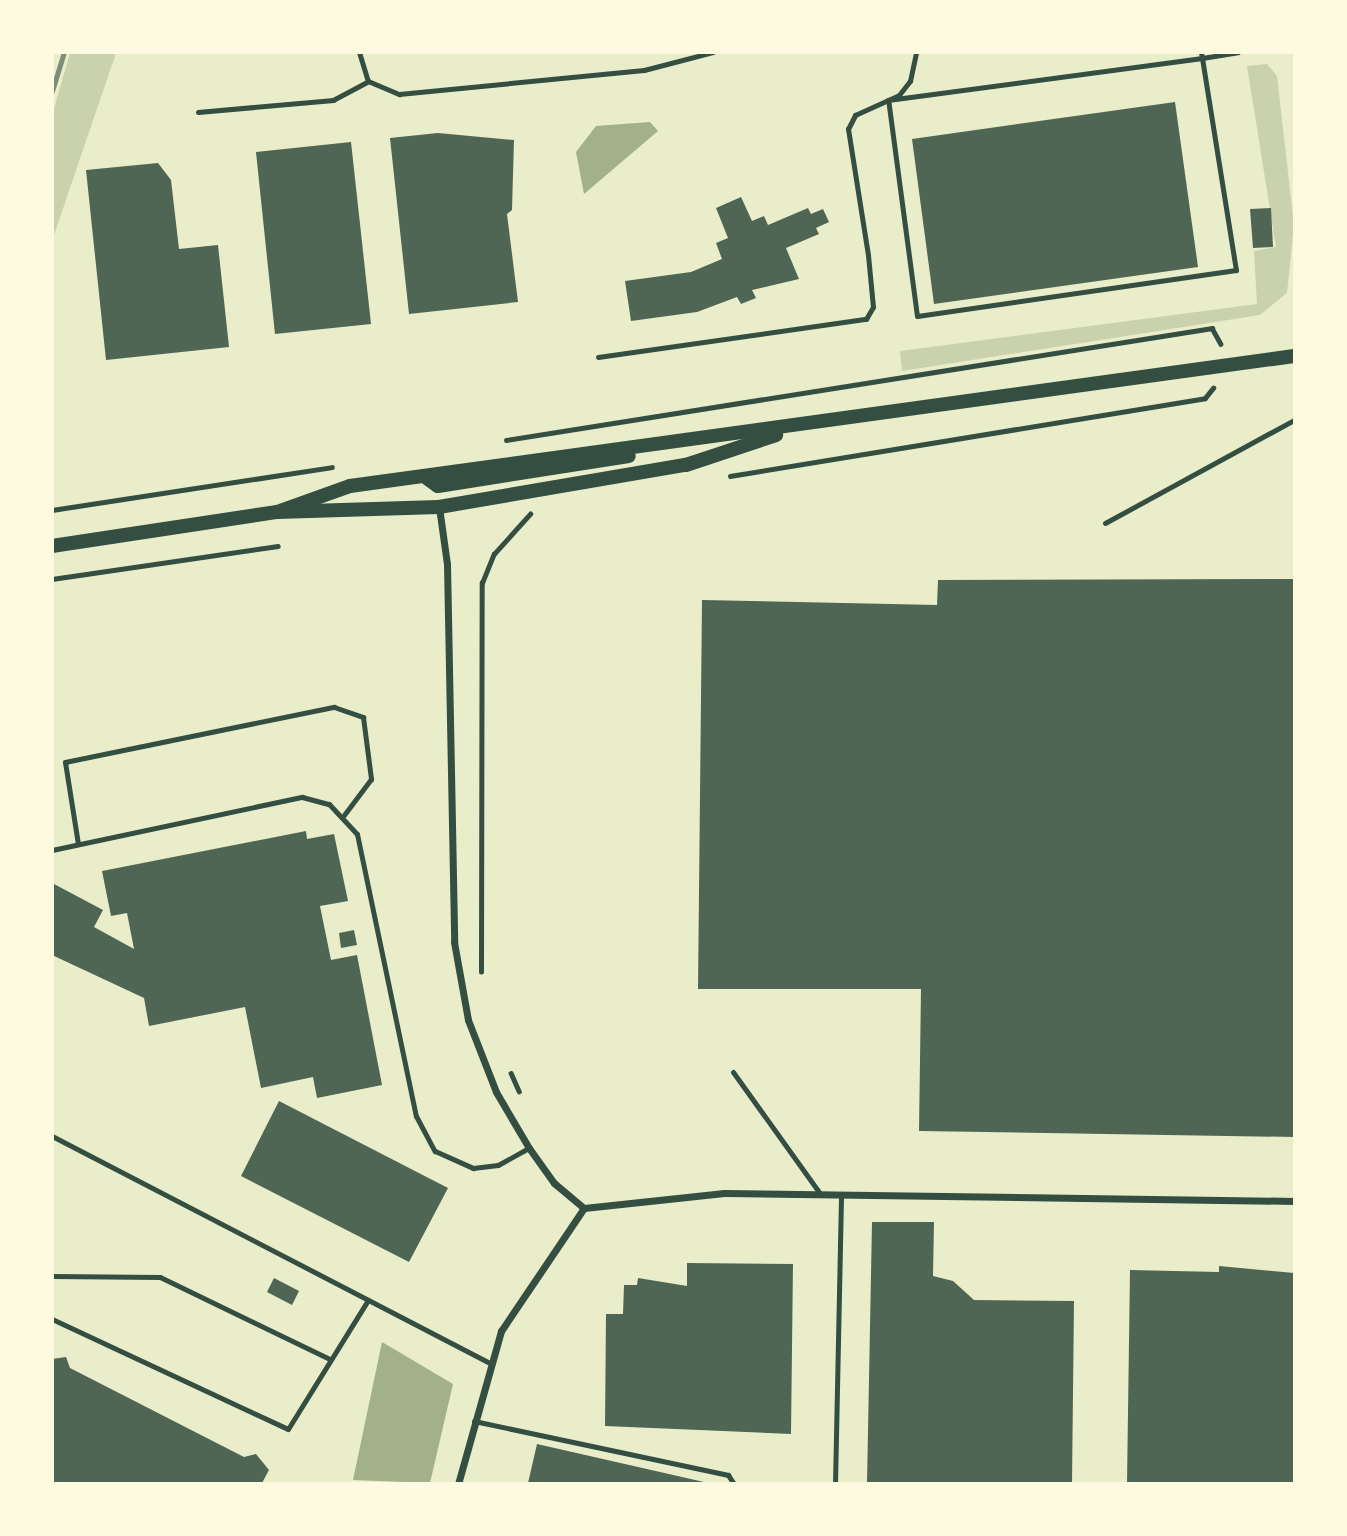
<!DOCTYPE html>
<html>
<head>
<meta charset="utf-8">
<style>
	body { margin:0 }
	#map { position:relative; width:1347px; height:1536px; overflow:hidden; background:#e9edc9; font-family:"Fira Sans",sans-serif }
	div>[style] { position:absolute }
	.green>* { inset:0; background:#cad2ad }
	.water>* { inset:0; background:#a3b18a }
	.building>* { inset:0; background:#4f6655 }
	.path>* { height:4.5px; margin:-2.25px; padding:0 2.25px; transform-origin:2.25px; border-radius:2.25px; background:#344e41 }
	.service>* { height:5px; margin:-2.5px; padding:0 2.5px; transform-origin:2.5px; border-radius:2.5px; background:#344e41 }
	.minor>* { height:7px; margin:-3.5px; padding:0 3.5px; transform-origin:3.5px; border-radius:3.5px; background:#344e41 }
	.secondary>* { height:14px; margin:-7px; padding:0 7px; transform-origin:7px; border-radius:7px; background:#344e41 }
	.rail>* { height:5px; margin:-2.5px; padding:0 2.5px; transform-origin:2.5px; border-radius:2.5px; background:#7c8e77 }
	span { translate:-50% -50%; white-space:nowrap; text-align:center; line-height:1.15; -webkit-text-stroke:5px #fefae0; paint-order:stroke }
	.frame { position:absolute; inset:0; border:54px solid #fefae0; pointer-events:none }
</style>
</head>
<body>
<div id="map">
	<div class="green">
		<i style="clip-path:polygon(70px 53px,116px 53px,53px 238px,53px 112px)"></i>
		<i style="clip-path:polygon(1267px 64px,1277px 76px,1294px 225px,1287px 293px,1260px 315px,902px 371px,900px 351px,1257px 304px,1254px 251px,1276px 247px,1247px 66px)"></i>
	</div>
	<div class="water">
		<i style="clip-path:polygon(650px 122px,658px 131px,584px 194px,576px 152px,596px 126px)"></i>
		<i style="clip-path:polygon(382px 1342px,453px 1384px,430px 1483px,353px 1480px)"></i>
	</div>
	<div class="building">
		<i style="clip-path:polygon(1175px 102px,1198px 267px,934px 304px,912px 139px)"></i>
		<i style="clip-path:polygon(438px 133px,514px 140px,512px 210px,507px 214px,518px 302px,409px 314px,390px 138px)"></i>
		<i style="clip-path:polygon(351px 142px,371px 324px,275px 334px,256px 152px)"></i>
		<i style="clip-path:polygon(158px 163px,171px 180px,179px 249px,218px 245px,229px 347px,106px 360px,86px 170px)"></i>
		<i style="clip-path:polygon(741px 197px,752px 221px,764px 216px,768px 225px,808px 208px,811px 214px,823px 209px,829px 222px,816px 228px,819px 234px,786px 248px,799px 279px,752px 290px,756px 298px,741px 304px,737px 297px,697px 312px,631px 321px,625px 281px,691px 272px,722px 259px,716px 243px,728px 238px,716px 208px)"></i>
		<i style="clip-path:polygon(1271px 208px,1273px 247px,1253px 248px,1250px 209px)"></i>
		<i style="clip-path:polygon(1294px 579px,1294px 1137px,919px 1131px,921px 989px,698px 989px,702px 600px,937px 605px,938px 580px)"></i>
		<i style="clip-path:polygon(306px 831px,307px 839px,334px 834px,348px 901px,320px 906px,331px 960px,357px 955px,382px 1085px,317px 1098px,313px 1077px,261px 1088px,245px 1007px,149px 1026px,144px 998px,52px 955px,54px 884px,103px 910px,94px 927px,134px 949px,127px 913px,111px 916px,102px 871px)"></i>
		<i style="clip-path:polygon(354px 930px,357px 945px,341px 948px,339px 933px)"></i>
		<i style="clip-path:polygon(279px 1101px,448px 1188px,409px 1262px,241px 1176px)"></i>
		<i style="clip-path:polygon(872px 1222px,934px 1222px,933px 1276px,953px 1281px,974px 1300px,1074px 1301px,1072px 1483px,867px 1483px)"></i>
		<i style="clip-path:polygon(687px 1263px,793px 1264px,791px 1434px,605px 1426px,606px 1314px,623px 1314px,624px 1285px,637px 1285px,638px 1278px,687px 1286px)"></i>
		<i style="clip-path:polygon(1219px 1266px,1294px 1273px,1294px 1483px,1127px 1483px,1130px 1270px,1219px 1272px)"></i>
		<i style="clip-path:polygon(274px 1278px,299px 1291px,292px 1305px,267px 1292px)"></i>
		<i style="clip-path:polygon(66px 1357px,70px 1368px,244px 1457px,256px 1454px,269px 1470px,262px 1483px,52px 1483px,52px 1359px)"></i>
		<i style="clip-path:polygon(537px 1444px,704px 1482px,704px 1483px,528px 1483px)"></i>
	</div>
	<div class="path">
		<i style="left:506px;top:440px;width:715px;rotate:-9.01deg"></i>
		<i style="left:1212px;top:328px;width:18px;rotate:61deg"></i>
		<i style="left:730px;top:476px;width:481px;rotate:-9.3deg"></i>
		<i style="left:1205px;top:398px;width:13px;rotate:-51deg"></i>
		<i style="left:52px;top:510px;width:283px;rotate:-8.7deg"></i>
		<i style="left:52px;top:579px;width:228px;rotate:-8.3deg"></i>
		<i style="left:481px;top:972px;width:389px;rotate:-89.9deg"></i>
		<i style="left:482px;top:583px;width:31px;rotate:-68deg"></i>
		<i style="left:494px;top:554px;width:54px;rotate:-48deg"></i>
		<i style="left:511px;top:1073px;width:20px;rotate:66deg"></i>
	</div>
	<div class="service">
		<i style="left:359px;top:52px;width:30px;rotate:73deg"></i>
		<i style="left:368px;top:81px;width:34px;rotate:23deg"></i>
		<i style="left:399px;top:94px;width:246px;rotate:-5.6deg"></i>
		<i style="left:644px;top:70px;width:71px;rotate:-14.6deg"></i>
		<i style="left:1201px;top:52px;width:6px;rotate:81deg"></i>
		<i style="left:1202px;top:58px;width:215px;rotate:80.9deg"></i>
		<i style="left:1236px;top:270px;width:322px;rotate:171.8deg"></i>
		<i style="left:917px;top:316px;width:218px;rotate:-97.6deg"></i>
		<i style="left:888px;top:100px;width:317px;rotate:-7.6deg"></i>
		<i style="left:1202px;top:58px;width:36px;rotate:-9deg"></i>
		<i style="left:198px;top:112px;width:136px;rotate:-5.1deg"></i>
		<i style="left:333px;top:100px;width:40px;rotate:-28deg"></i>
		<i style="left:598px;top:357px;width:271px;rotate:-8.1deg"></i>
		<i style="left:866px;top:319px;width:14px;rotate:-60deg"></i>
		<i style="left:873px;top:307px;width:52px;rotate:-95.5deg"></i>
		<i style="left:868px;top:255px;width:128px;rotate:-99deg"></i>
		<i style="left:848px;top:129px;width:16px;rotate:-63deg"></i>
		<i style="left:855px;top:115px;width:48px;rotate:-24.4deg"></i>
		<i style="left:899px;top:95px;width:18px;rotate:-52deg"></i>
		<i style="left:910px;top:81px;width:30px;rotate:-78deg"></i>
		<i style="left:1105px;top:523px;width:215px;rotate:-28.6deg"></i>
		<i style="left:78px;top:844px;width:83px;rotate:-99deg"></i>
		<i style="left:65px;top:762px;width:275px;rotate:-11.6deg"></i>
		<i style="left:334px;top:707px;width:31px;rotate:19deg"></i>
		<i style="left:363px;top:717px;width:63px;rotate:82.6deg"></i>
		<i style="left:371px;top:779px;width:45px;rotate:126.9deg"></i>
		<i style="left:52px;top:850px;width:256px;rotate:-12deg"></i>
		<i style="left:302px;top:797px;width:28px;rotate:15deg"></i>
		<i style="left:329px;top:804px;width:41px;rotate:47deg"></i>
		<i style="left:357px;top:834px;width:288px;rotate:78.2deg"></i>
		<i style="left:416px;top:1116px;width:40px;rotate:62deg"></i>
		<i style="left:435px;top:1151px;width:42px;rotate:24.1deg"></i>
		<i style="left:473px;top:1168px;width:25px;rotate:-7deg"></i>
		<i style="left:498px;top:1165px;width:35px;rotate:-29deg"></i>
		<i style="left:733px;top:1072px;width:151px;rotate:54.4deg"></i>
		<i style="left:52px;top:1136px;width:492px;rotate:27.4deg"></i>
		<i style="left:52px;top:1276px;width:108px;rotate:0.5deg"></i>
		<i style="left:160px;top:1277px;width:189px;rotate:25.8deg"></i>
		<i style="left:52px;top:1319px;width:260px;rotate:25deg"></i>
		<i style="left:288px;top:1429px;width:152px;rotate:-58.2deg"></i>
		<i style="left:474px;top:1421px;width:260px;rotate:12deg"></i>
		<i style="left:728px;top:1475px;width:11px;rotate:56deg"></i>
		<i style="left:835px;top:1484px;width:286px;rotate:-88.8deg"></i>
	</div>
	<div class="minor">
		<i style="left:439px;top:507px;width:58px;rotate:82deg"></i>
		<i style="left:447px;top:564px;width:378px;rotate:88.9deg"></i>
		<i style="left:454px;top:942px;width:79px;rotate:79.8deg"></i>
		<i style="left:468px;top:1020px;width:77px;rotate:68.7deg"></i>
		<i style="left:496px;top:1092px;width:65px;rotate:59.5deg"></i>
		<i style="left:529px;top:1148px;width:43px;rotate:54.5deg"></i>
		<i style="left:554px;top:1183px;width:39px;rotate:40deg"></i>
		<i style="left:584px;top:1208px;width:141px;rotate:-6.1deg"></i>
		<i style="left:724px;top:1193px;width:570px;rotate:0.8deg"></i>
		<i style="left:458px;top:1484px;width:159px;rotate:-74.3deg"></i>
		<i style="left:501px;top:1331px;width:148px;rotate:-56deg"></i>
	</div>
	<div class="secondary">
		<i style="left:424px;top:476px;width:17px;rotate:36deg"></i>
		<i style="left:438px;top:486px;width:193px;rotate:-8.9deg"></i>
		<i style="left:277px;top:512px;width:77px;rotate:-19.6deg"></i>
		<i style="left:350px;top:486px;width:953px;rotate:-7.84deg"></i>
		<i style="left:52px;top:546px;width:228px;rotate:-8.6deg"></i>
		<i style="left:277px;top:512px;width:162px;rotate:-1.8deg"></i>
		<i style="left:439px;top:507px;width:251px;rotate:-9.7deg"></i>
		<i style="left:686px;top:465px;width:95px;rotate:-18.4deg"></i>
	</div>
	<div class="rail">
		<i style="left:52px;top:91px;width:41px;rotate:-72.9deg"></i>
	</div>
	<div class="frame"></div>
</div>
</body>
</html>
